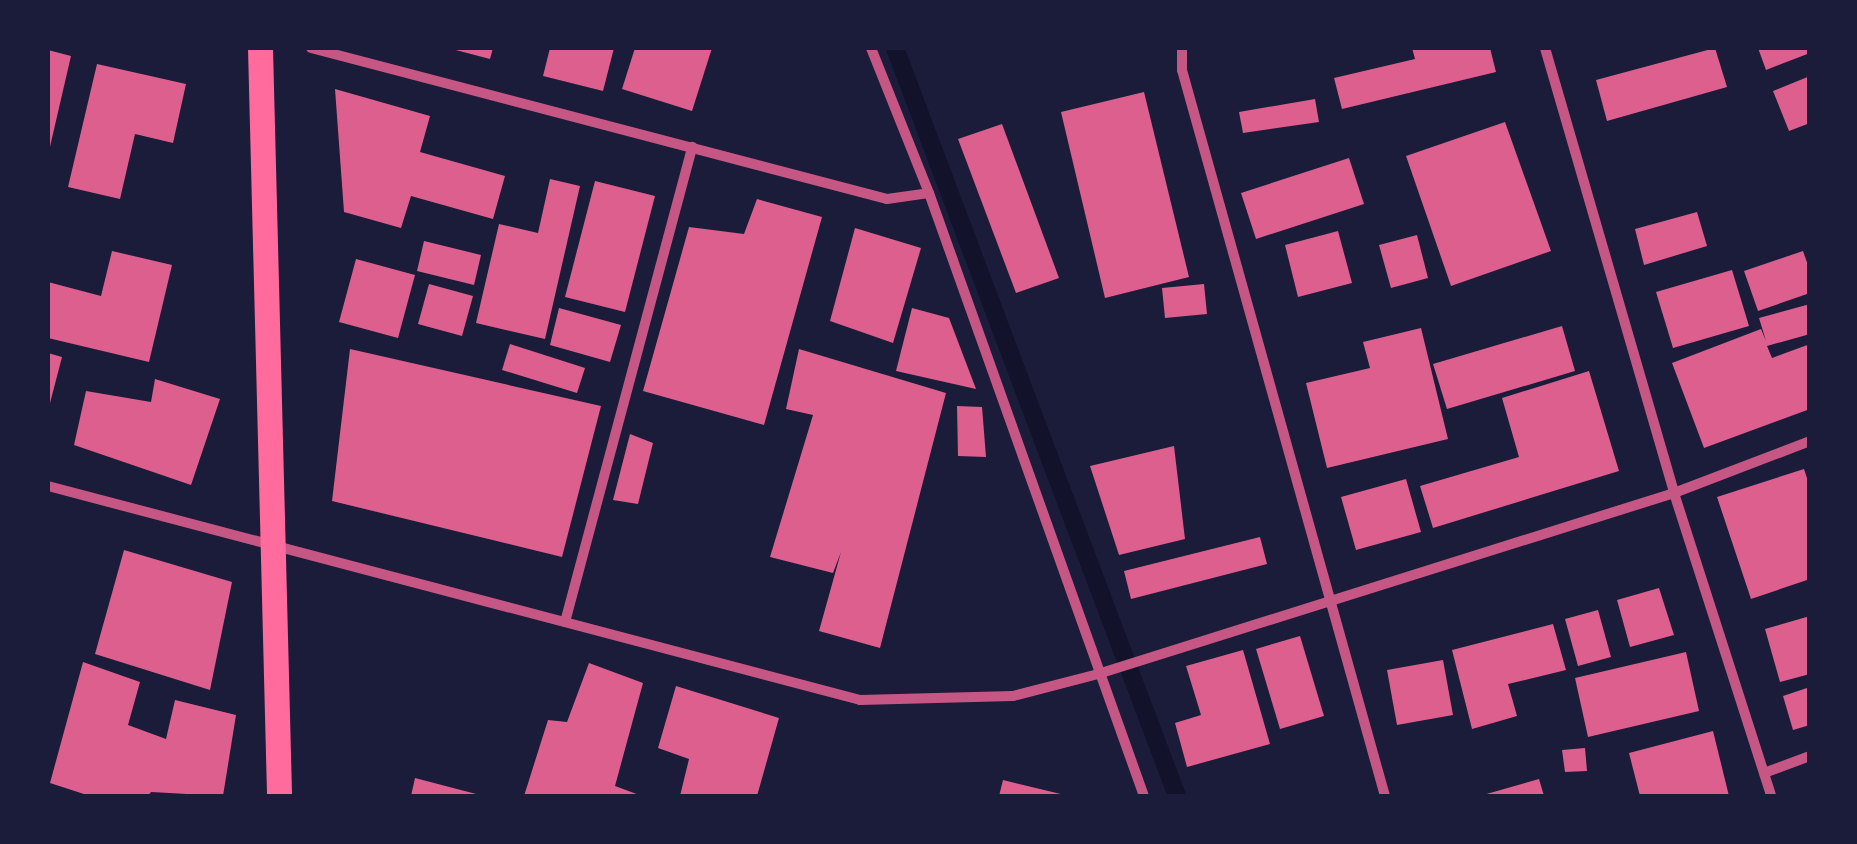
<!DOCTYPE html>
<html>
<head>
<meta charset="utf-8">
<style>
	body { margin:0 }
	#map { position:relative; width:1857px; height:844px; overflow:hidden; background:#1b1b3a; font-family:Lato,sans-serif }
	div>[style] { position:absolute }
	.stream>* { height:18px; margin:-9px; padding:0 9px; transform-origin:9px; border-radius:9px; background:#12122b }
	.building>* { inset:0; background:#dd5f8e }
	.minor>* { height:10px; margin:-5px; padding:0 5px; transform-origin:5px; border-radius:5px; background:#c65784 }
	.primary>* { height:25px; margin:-12.5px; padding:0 12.5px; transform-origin:12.5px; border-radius:12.5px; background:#ff6b9d }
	span { translate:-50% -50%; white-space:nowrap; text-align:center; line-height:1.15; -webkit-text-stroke:8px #1b1b3a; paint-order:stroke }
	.frame { position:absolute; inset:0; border:50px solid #1b1b3a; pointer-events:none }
</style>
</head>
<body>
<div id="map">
	<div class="stream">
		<i style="left:895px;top:48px;width:799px;rotate:69.34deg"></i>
	</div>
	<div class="building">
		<i style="clip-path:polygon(448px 48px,493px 48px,490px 59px)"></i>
		<i style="clip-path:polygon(550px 48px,614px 48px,603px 91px,543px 76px)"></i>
		<i style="clip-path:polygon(635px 48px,712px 48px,692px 111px,622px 89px)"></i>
		<i style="clip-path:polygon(1412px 48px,1490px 48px,1496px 72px,1342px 109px,1334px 78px,1415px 59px)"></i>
		<i style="clip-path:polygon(1715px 48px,1727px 87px,1607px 121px,1596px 80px)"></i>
		<i style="clip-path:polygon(1758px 48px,1810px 48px,1810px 53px,1766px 70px)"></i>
		<i style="clip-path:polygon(48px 50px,71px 56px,49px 151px,48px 151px)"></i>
		<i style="clip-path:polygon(97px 64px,186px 84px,173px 143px,135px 134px,120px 199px,68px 187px)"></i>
		<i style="clip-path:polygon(1810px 76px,1810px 123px,1789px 131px,1773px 91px)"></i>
		<i style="clip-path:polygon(335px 89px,430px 116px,420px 152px,505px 176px,493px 219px,411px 196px,401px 228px,344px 212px)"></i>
		<i style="clip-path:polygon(1144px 92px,1189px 277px,1105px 298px,1061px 112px)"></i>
		<i style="clip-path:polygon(1315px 99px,1319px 122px,1243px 133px,1239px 112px)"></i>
		<i style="clip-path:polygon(1505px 122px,1551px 251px,1451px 286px,1406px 156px)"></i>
		<i style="clip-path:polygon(1002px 124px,1059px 278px,1016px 293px,958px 139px)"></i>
		<i style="clip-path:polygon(1349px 158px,1364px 204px,1256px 239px,1241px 193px)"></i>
		<i style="clip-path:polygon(550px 179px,580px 186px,545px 339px,476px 323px,499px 224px,538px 233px)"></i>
		<i style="clip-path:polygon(595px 181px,655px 196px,625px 312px,565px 297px)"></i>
		<i style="clip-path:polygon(757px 199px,822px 217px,764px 425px,643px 391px,689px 227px,744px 234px)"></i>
		<i style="clip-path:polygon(1697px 212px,1707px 246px,1644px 265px,1635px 229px)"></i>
		<i style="clip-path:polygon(855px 228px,921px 248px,893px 343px,830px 321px)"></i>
		<i style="clip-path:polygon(1338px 231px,1352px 283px,1298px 297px,1285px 245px)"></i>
		<i style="clip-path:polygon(1417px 235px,1428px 278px,1391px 288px,1379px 245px)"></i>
		<i style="clip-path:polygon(424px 241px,481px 255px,474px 285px,417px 271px)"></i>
		<i style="clip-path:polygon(112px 251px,172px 265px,149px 362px,48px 338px,48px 282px,101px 296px)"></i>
		<i style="clip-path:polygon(1803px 251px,1810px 271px,1810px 293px,1758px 311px,1744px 271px)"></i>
		<i style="clip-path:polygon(356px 259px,415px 275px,398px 338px,339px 322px)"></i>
		<i style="clip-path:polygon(1732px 270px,1749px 326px,1673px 348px,1656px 292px)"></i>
		<i style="clip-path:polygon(429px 284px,473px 296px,462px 336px,418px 324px)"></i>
		<i style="clip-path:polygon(1204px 284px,1207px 314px,1165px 318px,1162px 288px)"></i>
		<i style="clip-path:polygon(1810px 304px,1810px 334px,1767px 346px,1772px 358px,1810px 344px,1810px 409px,1704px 448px,1672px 363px,1761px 329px,1766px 341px,1759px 318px)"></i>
		<i style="clip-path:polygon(559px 308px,621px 325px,610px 362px,550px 345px)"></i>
		<i style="clip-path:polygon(912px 308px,949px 318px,976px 389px,896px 371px)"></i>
		<i style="clip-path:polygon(1562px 326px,1575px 371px,1447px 409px,1433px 364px)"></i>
		<i style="clip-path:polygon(1421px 328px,1448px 439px,1327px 468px,1306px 383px,1370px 368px,1363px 342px)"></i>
		<i style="clip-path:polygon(510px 344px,585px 368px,577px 393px,502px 370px)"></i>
		<i style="clip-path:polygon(350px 349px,601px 406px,562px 557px,332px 501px)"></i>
		<i style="clip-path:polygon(799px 349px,946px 393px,880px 648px,819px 631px,841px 552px,833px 573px,770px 557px,813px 415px,786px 409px)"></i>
		<i style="clip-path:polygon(48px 353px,62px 357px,49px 407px,48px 407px)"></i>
		<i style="clip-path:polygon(1589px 371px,1619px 471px,1433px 528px,1420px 486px,1519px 457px,1502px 398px)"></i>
		<i style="clip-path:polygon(155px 379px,220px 399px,191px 485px,74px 445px,86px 391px,151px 402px)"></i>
		<i style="clip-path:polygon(957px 406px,982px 407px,986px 457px,958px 456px)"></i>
		<i style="clip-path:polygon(630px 434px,653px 443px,638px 504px,613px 500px)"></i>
		<i style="clip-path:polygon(1174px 446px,1185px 539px,1119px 555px,1090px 466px)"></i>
		<i style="clip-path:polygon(1804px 469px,1810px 487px,1810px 579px,1751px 599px,1717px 497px)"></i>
		<i style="clip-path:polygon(1406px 479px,1421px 532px,1356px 550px,1341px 497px)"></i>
		<i style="clip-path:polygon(1260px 537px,1267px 564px,1131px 599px,1124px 571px)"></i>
		<i style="clip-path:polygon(124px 550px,232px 582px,210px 690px,95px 654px)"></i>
		<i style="clip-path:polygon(1659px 588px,1674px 635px,1630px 647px,1617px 600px)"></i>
		<i style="clip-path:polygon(1598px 610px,1611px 657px,1578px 666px,1565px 619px)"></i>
		<i style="clip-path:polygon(1810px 616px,1810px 674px,1780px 682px,1765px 629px)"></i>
		<i style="clip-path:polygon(1553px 624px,1566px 670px,1508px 684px,1517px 716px,1472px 729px,1452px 650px)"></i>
		<i style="clip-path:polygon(1300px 636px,1324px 716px,1280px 729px,1256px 649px)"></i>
		<i style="clip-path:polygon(1243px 650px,1270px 744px,1187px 767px,1175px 723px,1201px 715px,1186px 666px)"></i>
		<i style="clip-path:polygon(1686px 652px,1699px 711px,1588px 737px,1575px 678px)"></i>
		<i style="clip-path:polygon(1443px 660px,1453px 715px,1397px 725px,1387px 670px)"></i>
		<i style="clip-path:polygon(83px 662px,140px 682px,128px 725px,166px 739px,175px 700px,236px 715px,223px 796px,151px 792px,148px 796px,90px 796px,50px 783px)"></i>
		<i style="clip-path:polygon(589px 663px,643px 683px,615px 786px,642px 796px,524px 796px,548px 720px,567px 722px)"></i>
		<i style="clip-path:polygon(676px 686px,779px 718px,757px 796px,680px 796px,689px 759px,658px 748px)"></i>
		<i style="clip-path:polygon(1810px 687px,1810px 725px,1793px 730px,1783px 696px)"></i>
		<i style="clip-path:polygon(1713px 731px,1729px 796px,1640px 796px,1629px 753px)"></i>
		<i style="clip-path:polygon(1585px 748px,1587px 771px,1565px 772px,1562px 750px)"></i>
		<i style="clip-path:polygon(415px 778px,480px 795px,480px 796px,411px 796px)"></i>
		<i style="clip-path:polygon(1539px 779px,1544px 796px,1483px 796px,1483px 795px)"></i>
		<i style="clip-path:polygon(1003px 780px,1065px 795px,1064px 796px,999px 796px)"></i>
	</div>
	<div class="minor">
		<i style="left:311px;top:48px;width:595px;rotate:14.69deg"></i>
		<i style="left:887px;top:199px;width:42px;rotate:-8.1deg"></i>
		<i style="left:929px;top:193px;width:156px;rotate:-111.8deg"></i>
		<i style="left:1182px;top:48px;width:22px;rotate:90deg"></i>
		<i style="left:1182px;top:70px;width:754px;rotate:74.38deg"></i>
		<i style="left:1545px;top:48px;width:463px;rotate:73.8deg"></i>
		<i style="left:1674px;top:493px;width:318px;rotate:72.2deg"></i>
		<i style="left:929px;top:193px;width:640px;rotate:70.38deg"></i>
		<i style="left:48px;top:486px;width:840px;rotate:14.76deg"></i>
		<i style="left:860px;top:700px;width:153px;rotate:-1.5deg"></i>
		<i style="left:1013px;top:696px;width:88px;rotate:-14.5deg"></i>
		<i style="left:1098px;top:674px;width:604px;rotate:-17.44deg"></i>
		<i style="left:1674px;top:493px;width:146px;rotate:-20.9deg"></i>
		<i style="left:565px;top:622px;width:492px;rotate:-75deg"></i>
		<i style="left:1764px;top:773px;width:49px;rotate:-20.3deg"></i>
	</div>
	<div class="primary">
		<i style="left:260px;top:48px;width:748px;rotate:88.54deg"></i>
	</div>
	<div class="frame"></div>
</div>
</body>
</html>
